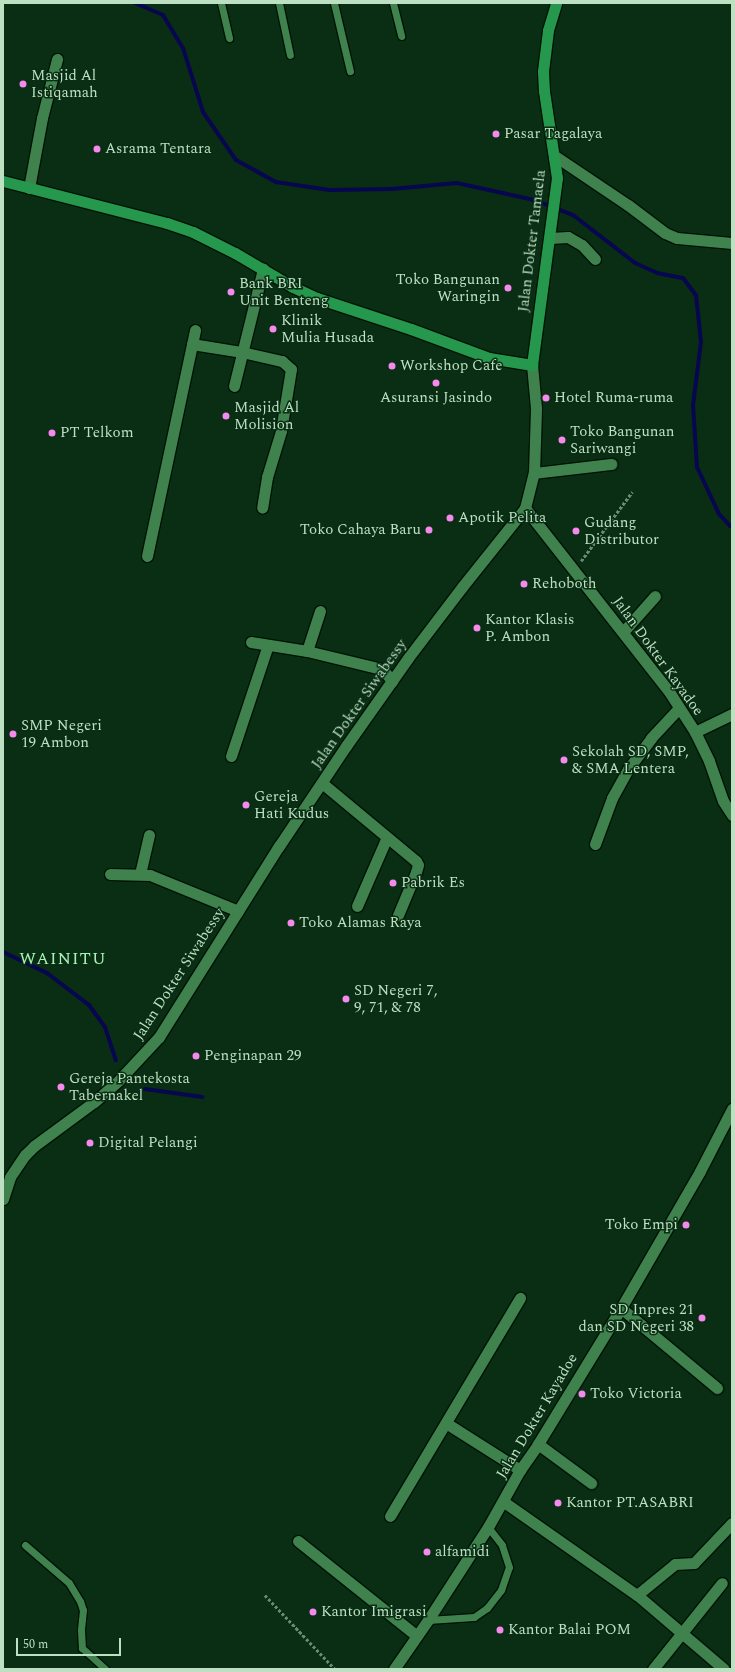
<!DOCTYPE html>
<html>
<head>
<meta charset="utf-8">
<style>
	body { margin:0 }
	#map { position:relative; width:735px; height:1672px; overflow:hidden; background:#092e14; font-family:Spectral,serif }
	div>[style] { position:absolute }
	.stream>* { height:4px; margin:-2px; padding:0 2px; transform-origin:2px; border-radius:2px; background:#07064e }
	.path>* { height:2.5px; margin-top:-1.25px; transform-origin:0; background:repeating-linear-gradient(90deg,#688c70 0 3px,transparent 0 5px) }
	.roads { filter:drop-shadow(1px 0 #011405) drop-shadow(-1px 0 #011405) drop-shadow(0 1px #011405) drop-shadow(0 -1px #011405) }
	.service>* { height:7px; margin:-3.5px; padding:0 3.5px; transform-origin:3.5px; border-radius:3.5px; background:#3f824e }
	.minor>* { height:11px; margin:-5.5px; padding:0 5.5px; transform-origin:5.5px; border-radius:5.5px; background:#3f824e }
	.tertiary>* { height:11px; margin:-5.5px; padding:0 5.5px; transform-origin:5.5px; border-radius:5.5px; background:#3f824e }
	.secondary>* { height:11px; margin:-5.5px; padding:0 5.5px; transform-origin:5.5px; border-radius:5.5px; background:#3f824e }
	.primary>* { height:11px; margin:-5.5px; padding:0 5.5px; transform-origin:5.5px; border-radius:5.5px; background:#26984d }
	.dots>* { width:11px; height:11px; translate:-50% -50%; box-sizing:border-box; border:2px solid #092e14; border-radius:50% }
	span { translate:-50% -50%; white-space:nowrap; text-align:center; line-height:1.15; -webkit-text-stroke:3px #092e14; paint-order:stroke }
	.poi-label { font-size:15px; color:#bddfc2 }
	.left { translate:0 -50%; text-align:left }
	.right { translate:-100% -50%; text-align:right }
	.street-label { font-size:15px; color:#bddfc2 }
	.quarter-label { font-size:17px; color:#aaf0b6; letter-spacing:1px }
	.frame { position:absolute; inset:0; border:4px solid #bddfc2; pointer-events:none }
	.scale { position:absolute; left:16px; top:1638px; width:105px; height:18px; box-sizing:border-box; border:2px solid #bddfc2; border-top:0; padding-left:5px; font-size:12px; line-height:14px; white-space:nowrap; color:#bddfc2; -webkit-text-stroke:3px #092e14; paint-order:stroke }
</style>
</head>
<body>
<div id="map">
	<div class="stream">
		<i style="left:135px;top:3px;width:30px;rotate:23deg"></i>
		<i style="left:163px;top:15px;width:39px;rotate:59deg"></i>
		<i style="left:183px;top:48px;width:67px;rotate:72.6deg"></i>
		<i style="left:203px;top:112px;width:58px;rotate:55.5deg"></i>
		<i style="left:236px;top:160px;width:46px;rotate:28.8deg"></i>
		<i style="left:276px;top:182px;width:54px;rotate:8.6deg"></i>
		<i style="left:329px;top:190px;width:63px;rotate:-0.9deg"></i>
		<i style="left:392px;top:189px;width:65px;rotate:-5.3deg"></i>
		<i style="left:457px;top:183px;width:79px;rotate:12.4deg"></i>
		<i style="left:534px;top:200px;width:42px;rotate:21deg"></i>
		<i style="left:573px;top:215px;width:78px;rotate:37.7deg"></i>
		<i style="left:635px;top:263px;width:24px;rotate:24deg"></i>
		<i style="left:657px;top:273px;width:26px;rotate:11deg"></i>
		<i style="left:683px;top:278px;width:21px;rotate:53deg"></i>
		<i style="left:696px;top:295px;width:47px;rotate:83.9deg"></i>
		<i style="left:701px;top:342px;width:64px;rotate:97.2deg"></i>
		<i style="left:693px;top:405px;width:62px;rotate:86.3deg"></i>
		<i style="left:697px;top:467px;width:52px;rotate:64.9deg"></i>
		<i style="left:719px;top:514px;width:16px;rotate:47deg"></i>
		<i style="left:730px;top:526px;width:2px"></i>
		<i style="left:3px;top:952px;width:49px;rotate:25.5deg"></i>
		<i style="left:47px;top:973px;width:53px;rotate:37.3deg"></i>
		<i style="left:89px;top:1005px;width:27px;rotate:54deg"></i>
		<i style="left:105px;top:1027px;width:35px;rotate:72deg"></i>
		<i style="left:145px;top:1089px;width:58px;rotate:8deg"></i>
	</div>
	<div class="path">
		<i style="left:581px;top:561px;width:86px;rotate:-53.5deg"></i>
		<i style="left:265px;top:1595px;width:102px;rotate:46.6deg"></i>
	</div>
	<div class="roads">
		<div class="service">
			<i style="left:221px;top:3px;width:36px;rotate:77deg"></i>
			<i style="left:279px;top:3px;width:53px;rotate:78.1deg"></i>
			<i style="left:334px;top:3px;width:70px;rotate:76.8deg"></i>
			<i style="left:393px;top:3px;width:34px;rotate:76deg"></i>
			<i style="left:25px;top:1545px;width:58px;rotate:40.8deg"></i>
			<i style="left:69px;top:1583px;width:21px;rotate:59deg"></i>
			<i style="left:80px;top:1601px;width:9px;rotate:72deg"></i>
			<i style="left:83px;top:1610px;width:20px;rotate:96deg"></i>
			<i style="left:81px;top:1630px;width:18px;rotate:87deg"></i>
			<i style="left:82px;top:1648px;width:31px;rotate:42deg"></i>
			<i style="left:428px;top:1620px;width:46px;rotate:-3.7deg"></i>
			<i style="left:474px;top:1617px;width:16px;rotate:-35deg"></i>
			<i style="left:487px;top:1608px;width:23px;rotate:-52deg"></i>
			<i style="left:501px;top:1590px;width:24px;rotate:-71deg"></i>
			<i style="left:509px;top:1567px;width:23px;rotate:-108deg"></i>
			<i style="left:502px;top:1545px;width:23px;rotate:-128deg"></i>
		</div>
		<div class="minor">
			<i style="left:555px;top:156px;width:88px;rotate:33.9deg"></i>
			<i style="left:628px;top:205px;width:46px;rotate:37.1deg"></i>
			<i style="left:665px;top:233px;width:13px;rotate:23deg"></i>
			<i style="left:677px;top:238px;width:55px;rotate:5.2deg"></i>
			<i style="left:29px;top:188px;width:71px;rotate:-79.5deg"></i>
			<i style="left:42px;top:118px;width:61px;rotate:-75.7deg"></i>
			<i style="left:550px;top:238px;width:18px;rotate:-3deg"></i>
			<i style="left:568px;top:237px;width:16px;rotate:30deg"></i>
			<i style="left:582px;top:245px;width:19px;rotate:47deg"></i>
			<i style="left:192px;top:344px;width:51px;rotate:9.1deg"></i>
			<i style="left:242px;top:352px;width:41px;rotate:12.7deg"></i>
			<i style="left:282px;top:361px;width:12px;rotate:42deg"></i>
			<i style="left:291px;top:369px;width:63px;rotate:99.2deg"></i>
			<i style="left:281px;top:431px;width:48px;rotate:106.9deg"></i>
			<i style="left:267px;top:477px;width:31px;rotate:99deg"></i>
			<i style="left:234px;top:386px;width:121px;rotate:-76.1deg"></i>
			<i style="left:534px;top:473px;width:78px;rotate:-6.7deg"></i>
			<i style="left:147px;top:556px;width:231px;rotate:-78deg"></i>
			<i style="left:623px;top:632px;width:48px;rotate:-48.4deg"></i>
			<i style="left:251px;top:642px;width:57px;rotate:9.1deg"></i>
			<i style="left:307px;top:651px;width:73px;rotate:13.5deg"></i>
			<i style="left:378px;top:668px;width:7px;rotate:27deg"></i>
			<i style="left:384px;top:671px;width:13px;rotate:51deg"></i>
			<i style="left:307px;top:651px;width:42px;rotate:-72deg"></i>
			<i style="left:695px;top:732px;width:41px;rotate:-25.9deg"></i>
			<i style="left:231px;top:756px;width:117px;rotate:-71.6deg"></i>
			<i style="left:322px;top:783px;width:122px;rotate:39.7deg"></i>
			<i style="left:416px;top:861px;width:4px;rotate:63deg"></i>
			<i style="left:418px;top:865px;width:7px;rotate:106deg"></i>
			<i style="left:416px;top:872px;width:47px;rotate:112.7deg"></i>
			<i style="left:595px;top:844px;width:49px;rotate:-69.7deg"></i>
			<i style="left:612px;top:798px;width:33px;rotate:-61deg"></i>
			<i style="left:628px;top:769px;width:39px;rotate:-53deg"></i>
			<i style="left:651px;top:738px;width:41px;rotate:-47deg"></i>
			<i style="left:110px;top:874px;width:40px;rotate:1.4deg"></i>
			<i style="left:150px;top:875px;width:95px;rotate:22.2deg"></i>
			<i style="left:140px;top:874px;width:40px;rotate:-77deg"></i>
			<i style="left:357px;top:906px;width:75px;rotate:-66.5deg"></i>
			<i style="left:621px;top:1308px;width:125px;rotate:39.8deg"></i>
			<i style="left:446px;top:1423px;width:88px;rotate:32.4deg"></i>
			<i style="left:538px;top:1444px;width:66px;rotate:36.3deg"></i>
			<i style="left:390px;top:1516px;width:254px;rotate:-59.2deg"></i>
			<i style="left:298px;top:1541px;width:152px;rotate:38.6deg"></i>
			<i style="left:637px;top:1595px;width:49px;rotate:-39.2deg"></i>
			<i style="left:675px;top:1564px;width:19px;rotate:-3deg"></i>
			<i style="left:694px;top:1563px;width:55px;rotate:-46.5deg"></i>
			<i style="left:653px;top:1669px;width:110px;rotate:-51.3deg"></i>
		</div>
		<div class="tertiary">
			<i style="left:525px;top:508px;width:235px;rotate:51.9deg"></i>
			<i style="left:670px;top:693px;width:46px;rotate:57.3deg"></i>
			<i style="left:695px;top:732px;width:32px;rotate:64deg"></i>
			<i style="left:709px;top:761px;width:42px;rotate:70.7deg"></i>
			<i style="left:723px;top:801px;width:17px;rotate:57deg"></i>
			<i style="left:504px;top:1502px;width:162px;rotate:35deg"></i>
			<i style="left:637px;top:1595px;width:114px;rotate:40.4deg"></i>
			<i style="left:394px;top:1669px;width:60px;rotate:-55.2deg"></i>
			<i style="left:428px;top:1620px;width:111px;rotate:-57.2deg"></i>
			<i style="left:488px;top:1527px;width:65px;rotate:-60.7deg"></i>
			<i style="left:520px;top:1470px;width:32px;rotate:-55deg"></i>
			<i style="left:538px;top:1444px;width:159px;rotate:-58.6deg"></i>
			<i style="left:621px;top:1308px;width:158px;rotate:-60deg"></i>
			<i style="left:700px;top:1171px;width:70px;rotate:-62.7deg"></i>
		</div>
		<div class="secondary">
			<i style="left:3px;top:1199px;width:23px;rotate:-72deg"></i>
			<i style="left:10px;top:1177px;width:27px;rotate:-56deg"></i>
			<i style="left:25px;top:1155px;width:13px;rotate:-45deg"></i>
			<i style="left:34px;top:1146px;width:74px;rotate:-36.3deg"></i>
			<i style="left:94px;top:1102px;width:33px;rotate:-41deg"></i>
			<i style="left:119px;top:1080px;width:59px;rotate:-47.1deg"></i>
			<i style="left:159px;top:1037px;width:226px;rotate:-57.9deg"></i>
			<i style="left:279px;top:846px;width:120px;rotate:-56.2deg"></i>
			<i style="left:346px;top:746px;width:108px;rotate:-54.8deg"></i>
			<i style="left:408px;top:658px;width:89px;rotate:-52.7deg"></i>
			<i style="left:462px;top:587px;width:101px;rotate:-51.4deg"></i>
			<i style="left:525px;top:508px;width:36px;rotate:-76deg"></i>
			<i style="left:534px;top:473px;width:65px;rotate:-88.2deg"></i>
			<i style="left:536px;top:408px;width:43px;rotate:-95.3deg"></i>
		</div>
		<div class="primary">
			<i style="left:3px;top:181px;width:169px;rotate:14.4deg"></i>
			<i style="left:167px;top:223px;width:28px;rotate:19deg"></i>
			<i style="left:193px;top:232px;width:47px;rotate:26.6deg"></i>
			<i style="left:235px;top:253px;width:67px;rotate:30.4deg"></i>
			<i style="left:293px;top:287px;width:26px;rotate:25deg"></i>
			<i style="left:317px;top:298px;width:99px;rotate:18.3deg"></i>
			<i style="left:411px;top:329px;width:83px;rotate:20.4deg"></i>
			<i style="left:489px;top:358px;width:44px;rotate:9.2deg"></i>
			<i style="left:532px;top:365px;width:189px;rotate:-82.4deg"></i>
			<i style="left:557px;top:178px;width:88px;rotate:-98.5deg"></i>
			<i style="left:544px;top:91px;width:20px;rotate:-93deg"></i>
			<i style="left:543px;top:71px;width:41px;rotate:-83deg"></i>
			<i style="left:548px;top:30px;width:28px;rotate:-73deg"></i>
		</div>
	</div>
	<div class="dots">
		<i style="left:23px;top:84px;background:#f589ee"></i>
		<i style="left:496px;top:134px;background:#f589ee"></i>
		<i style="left:97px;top:149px;background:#f589ee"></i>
		<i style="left:508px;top:288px;background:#f589ee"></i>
		<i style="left:231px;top:292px;background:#f589ee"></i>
		<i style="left:273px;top:329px;background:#f589ee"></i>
		<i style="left:392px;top:366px;background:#f589ee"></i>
		<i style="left:436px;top:383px;background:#f589ee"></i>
		<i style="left:546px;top:398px;background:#f589ee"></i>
		<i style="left:226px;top:416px;background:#f589ee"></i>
		<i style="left:52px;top:433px;background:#f589ee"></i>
		<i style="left:562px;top:440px;background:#f589ee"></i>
		<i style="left:450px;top:518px;background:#f589ee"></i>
		<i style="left:429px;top:530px;background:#f589ee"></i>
		<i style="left:576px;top:531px;background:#f589ee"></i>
		<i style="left:524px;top:584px;background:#f589ee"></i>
		<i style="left:477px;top:628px;background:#f589ee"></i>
		<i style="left:13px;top:734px;background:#f589ee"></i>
		<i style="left:564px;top:760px;background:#f589ee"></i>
		<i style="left:246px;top:805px;background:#f589ee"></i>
		<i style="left:393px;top:883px;background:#f589ee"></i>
		<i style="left:291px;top:923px;background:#f589ee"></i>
		<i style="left:346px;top:999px;background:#f589ee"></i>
		<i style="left:196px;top:1056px;background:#f589ee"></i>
		<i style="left:61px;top:1087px;background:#f589ee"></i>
		<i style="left:90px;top:1143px;background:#f589ee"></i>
		<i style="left:686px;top:1225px;background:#f589ee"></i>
		<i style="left:702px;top:1318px;background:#f589ee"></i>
		<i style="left:582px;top:1394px;background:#f589ee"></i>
		<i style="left:558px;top:1503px;background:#f589ee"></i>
		<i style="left:427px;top:1552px;background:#f589ee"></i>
		<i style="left:313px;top:1612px;background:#f589ee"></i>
		<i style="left:500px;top:1630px;background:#f589ee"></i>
	</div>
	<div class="poi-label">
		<span class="left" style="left:31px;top:84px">Masjid Al<br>Istiqamah</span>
		<span class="left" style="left:504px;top:134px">Pasar Tagalaya</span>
		<span class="left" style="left:105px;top:149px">Asrama Tentara</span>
		<span class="right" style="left:500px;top:288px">Toko Bangunan<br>Waringin</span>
		<span class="left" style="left:239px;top:292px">Bank BRI<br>Unit Benteng</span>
		<span class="left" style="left:281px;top:329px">Klinik<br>Mulia Husada</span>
		<span class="left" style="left:400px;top:366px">Workshop Cafe</span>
		<span style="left:436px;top:398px">Asuransi Jasindo</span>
		<span class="left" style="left:554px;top:398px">Hotel Ruma-ruma</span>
		<span class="left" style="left:234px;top:416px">Masjid Al<br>Molision</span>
		<span class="left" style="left:570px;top:440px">Toko Bangunan<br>Sariwangi</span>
		<span class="left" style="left:60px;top:433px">PT Telkom</span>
		<span class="left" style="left:458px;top:518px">Apotik Pelita</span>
		<span class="left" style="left:584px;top:531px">Gudang<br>Distributor</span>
		<span class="right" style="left:421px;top:530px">Toko Cahaya Baru</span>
		<span class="left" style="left:532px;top:584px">Rehoboth</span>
		<span class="left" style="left:485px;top:628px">Kantor Klasis<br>P. Ambon</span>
		<span class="left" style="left:21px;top:734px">SMP Negeri<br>19 Ambon</span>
		<span class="left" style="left:572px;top:760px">Sekolah SD, SMP,<br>&amp; SMA Lentera</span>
		<span class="left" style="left:254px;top:805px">Gereja<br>Hati Kudus</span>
		<span class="left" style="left:401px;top:883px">Pabrik Es</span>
		<span class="left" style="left:299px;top:923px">Toko Alamas Raya</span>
		<span class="left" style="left:354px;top:999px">SD Negeri 7,<br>9, 71, &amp; 78</span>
		<span class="left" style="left:204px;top:1056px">Penginapan 29</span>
		<span class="left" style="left:69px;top:1087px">Gereja Pantekosta<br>Tabernakel</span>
		<span class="left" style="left:98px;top:1143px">Digital Pelangi</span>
		<span class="right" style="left:678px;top:1225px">Toko Empi</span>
		<span class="right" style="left:694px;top:1318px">SD Inpres 21<br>dan SD Negeri 38</span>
		<span class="left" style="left:590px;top:1394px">Toko Victoria</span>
		<span class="left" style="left:566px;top:1503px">Kantor PT.ASABRI</span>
		<span class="left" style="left:435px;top:1552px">alfamidi</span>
		<span class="left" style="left:321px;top:1612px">Kantor Imigrasi</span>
		<span class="left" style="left:508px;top:1630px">Kantor Balai POM</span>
	</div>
	<div class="street-label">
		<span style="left:532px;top:241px;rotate:-83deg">Jalan Dokter Tamaela</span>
		<span style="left:658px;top:656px;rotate:54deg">Jalan Dokter Kayadoe</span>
		<span style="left:359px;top:704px;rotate:-55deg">Jalan Dokter Siwabessy</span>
		<span style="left:179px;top:974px;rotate:-57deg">Jalan Dokter Siwabessy</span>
		<span style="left:537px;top:1416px;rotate:-59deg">Jalan Dokter Kayadoe</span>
	</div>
	<div class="quarter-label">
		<span style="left:63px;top:960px">WAINITU</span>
	</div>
	<div class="frame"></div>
	<div class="scale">50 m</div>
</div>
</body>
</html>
